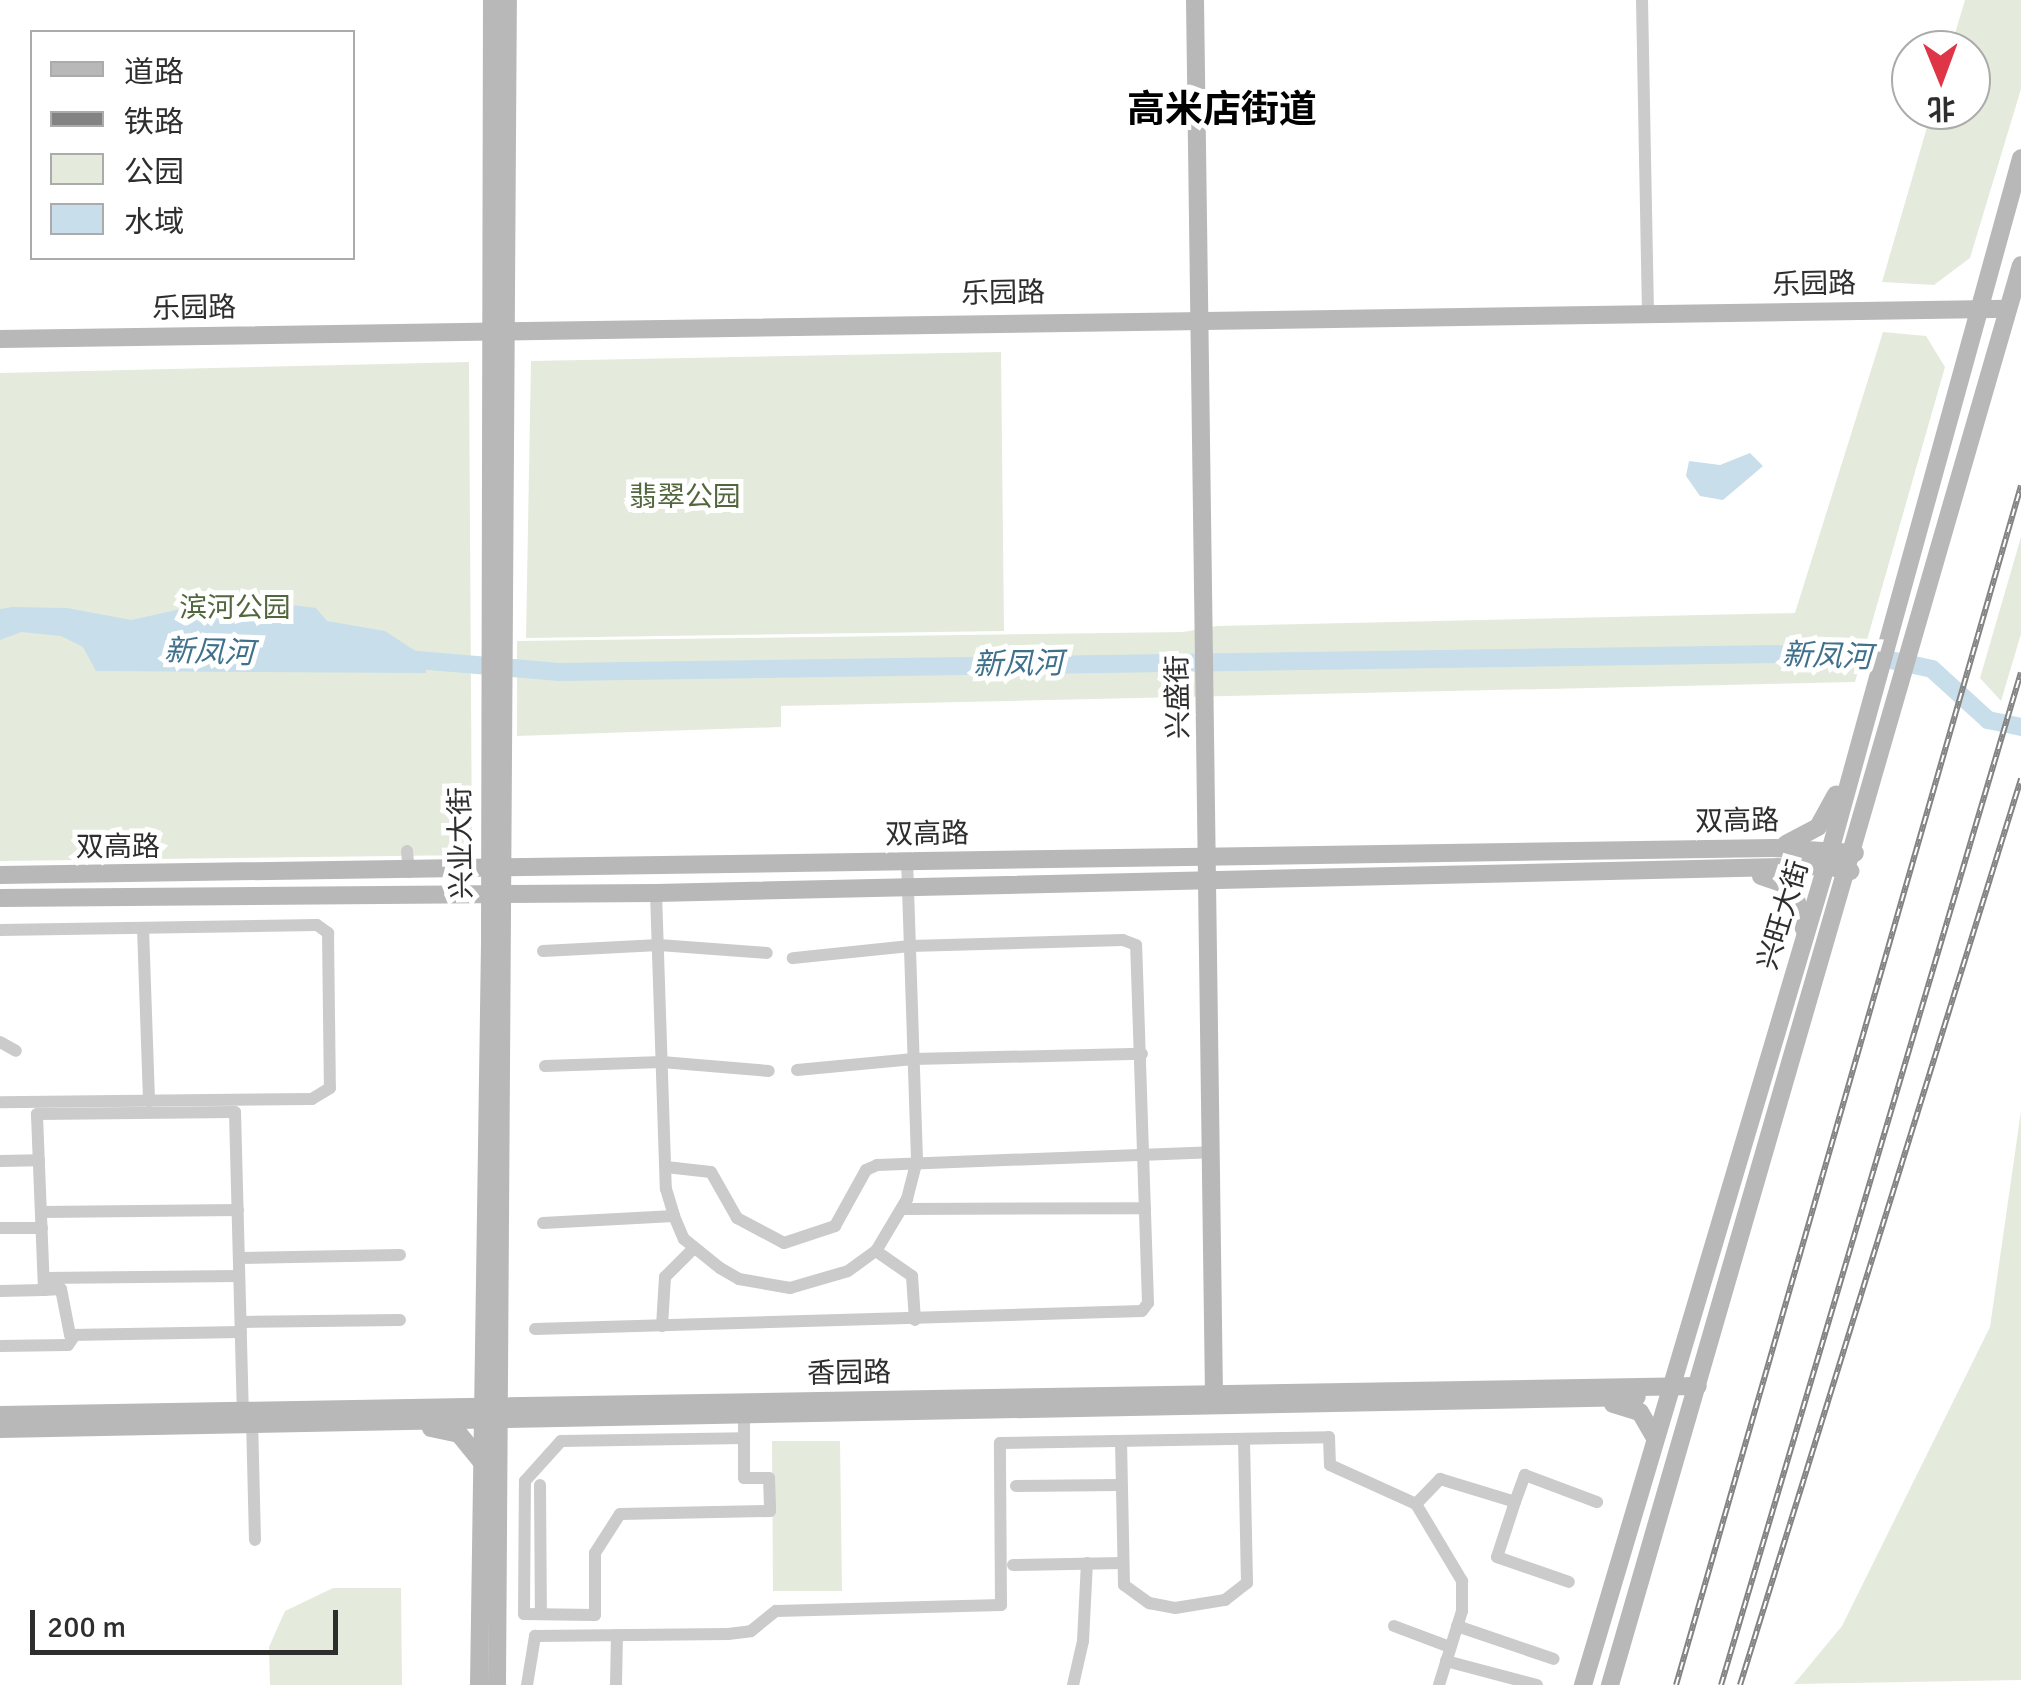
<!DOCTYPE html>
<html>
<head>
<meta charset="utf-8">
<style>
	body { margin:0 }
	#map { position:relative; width:2021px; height:1685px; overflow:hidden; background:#fff; font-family:Signika,"Noto Sans SC",sans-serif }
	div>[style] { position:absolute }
	.green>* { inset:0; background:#e4ebdc }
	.water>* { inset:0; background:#c8deea }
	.river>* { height:18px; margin:-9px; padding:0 9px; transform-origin:9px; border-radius:9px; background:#c8deea }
	.street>* { height:12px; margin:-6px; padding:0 6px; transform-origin:6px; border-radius:6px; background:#cbcbcb }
	.secondary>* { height:18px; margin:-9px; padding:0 9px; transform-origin:9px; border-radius:9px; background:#b8b8b8 }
	.rail>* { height:6px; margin-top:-3px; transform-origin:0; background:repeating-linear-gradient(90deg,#fff 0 8px,#838383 0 16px); box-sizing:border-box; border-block:2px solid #838383 }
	span { translate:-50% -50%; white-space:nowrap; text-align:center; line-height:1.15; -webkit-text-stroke:10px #fff; paint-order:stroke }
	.street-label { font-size:28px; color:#2e2e2e }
	.park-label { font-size:28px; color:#52673d }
	.water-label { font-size:30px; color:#3f708c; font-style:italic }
	.district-label { font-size:38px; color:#000; font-weight:700 }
	.legend { position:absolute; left:30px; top:30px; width:325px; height:230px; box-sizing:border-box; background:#fff; border:2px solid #ababab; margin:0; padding:12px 18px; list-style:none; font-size:30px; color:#2e2e2e }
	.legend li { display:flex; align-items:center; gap:20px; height:50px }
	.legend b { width:50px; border:2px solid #ababab }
	.north { position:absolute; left:1891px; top:30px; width:100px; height:100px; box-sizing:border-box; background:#fff; border:2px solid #ababab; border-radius:50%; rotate:179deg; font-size:28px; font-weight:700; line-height:40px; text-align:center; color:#2e2e2e }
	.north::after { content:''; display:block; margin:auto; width:35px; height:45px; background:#de3646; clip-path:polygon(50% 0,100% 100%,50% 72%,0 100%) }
	.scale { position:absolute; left:30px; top:1610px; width:308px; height:45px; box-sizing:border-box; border:5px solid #2e2e2e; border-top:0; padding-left:12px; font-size:30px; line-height:35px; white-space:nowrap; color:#2e2e2e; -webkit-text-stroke:8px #fff; paint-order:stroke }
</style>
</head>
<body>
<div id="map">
	<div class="green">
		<i style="clip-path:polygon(1965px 0,2021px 0,2021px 89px,1970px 258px,1934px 285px,1882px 282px,1932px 110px,1971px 110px,1971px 50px,1950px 50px)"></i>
		<i style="clip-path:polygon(1883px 332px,1926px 336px,1945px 367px,1855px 682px,781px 706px,781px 727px,517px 736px,517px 641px,1183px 632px,1217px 626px,1795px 613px)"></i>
		<i style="clip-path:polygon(1001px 352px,1004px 631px,526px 638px,531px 361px)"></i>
		<i style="clip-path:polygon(469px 362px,472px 855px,0 861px,0 373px)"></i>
		<i style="clip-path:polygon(2021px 537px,2021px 634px,2001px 701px,1980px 678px)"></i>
		<i style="clip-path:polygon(2021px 1111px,2021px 1680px,1794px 1684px,1842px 1626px,1990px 1327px)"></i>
		<i style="clip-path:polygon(772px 1441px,840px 1441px,842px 1591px,773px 1591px)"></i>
		<i style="clip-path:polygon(333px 1588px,401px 1588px,402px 1685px,270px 1685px,269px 1647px,285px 1611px)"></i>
	</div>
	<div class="water">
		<i style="clip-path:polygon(1750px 453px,1763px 466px,1723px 500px,1700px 496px,1686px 476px,1689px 461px,1720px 465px)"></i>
		<i style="clip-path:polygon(275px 603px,316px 608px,327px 621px,385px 631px,426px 658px,426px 673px,96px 671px,83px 647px,61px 636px,21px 632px,0 640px,0 609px,12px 607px,67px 608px,131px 620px,181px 609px,211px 616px,233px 604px)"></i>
	</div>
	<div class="river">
		<i style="left:405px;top:659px;width:155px;rotate:4.8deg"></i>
		<i style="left:559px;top:672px;width:1299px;rotate:-0.84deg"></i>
		<i style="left:1858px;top:653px;width:76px;rotate:12.2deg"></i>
		<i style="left:1932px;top:669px;width:76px;rotate:42.3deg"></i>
		<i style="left:1988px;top:720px;width:34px;rotate:12deg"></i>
	</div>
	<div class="street">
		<i style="left:1642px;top:0;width:313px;rotate:88.9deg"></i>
		<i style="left:407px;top:851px;width:21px;rotate:85deg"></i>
		<i style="left:656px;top:893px;width:296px;rotate:88.1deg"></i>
		<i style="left:666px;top:1189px;width:28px;rotate:73deg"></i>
		<i style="left:674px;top:1216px;width:25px;rotate:67deg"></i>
		<i style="left:684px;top:1239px;width:46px;rotate:38.9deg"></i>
		<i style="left:720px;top:1268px;width:22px;rotate:30deg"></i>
		<i style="left:739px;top:1279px;width:52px;rotate:10deg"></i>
		<i style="left:790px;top:1288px;width:60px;rotate:-16.3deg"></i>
		<i style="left:848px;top:1271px;width:34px;rotate:-36deg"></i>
		<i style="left:876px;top:1251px;width:61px;rotate:-59.2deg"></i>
		<i style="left:907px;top:1199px;width:40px;rotate:-75.6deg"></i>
		<i style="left:917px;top:1160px;width:298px;rotate:-91.9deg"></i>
		<i style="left:143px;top:928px;width:173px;rotate:88deg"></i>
		<i style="left:0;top:930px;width:317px;rotate:-0.9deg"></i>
		<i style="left:317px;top:925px;width:14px;rotate:36deg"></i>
		<i style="left:328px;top:933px;width:155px;rotate:89.3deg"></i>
		<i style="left:330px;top:1088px;width:21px;rotate:149deg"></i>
		<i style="left:312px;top:1099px;width:312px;rotate:179.4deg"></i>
		<i style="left:543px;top:951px;width:116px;rotate:-3deg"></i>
		<i style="left:659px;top:945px;width:108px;rotate:4.2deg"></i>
		<i style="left:0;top:1042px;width:18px;rotate:29deg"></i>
		<i style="left:545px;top:1066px;width:117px;rotate:-2deg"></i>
		<i style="left:662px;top:1062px;width:107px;rotate:4.8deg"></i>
		<i style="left:797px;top:1070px;width:117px;rotate:-5.4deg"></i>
		<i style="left:913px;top:1059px;width:229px;rotate:-1.3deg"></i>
		<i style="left:0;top:1161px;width:39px;rotate:-1deg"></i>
		<i style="left:666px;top:1167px;width:45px;rotate:6.3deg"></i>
		<i style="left:711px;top:1172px;width:53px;rotate:60.5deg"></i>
		<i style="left:737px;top:1218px;width:53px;rotate:28deg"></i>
		<i style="left:784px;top:1243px;width:54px;rotate:-18.4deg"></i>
		<i style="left:835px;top:1226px;width:64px;rotate:-61deg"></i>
		<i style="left:866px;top:1170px;width:12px;rotate:-24deg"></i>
		<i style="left:877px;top:1165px;width:334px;rotate:-2.2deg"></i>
		<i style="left:904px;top:1209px;width:241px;rotate:-0.2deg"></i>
		<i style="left:41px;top:1212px;width:197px;rotate:-0.6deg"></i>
		<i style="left:543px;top:1223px;width:131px;rotate:-3.1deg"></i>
		<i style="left:0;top:1228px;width:42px"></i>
		<i style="left:876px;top:1251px;width:44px;rotate:34.8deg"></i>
		<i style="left:912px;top:1276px;width:44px;rotate:86.1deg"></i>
		<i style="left:239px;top:1258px;width:161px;rotate:-1.1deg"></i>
		<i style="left:44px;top:1278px;width:195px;rotate:-0.6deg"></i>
		<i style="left:44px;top:1290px;width:17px;rotate:-3deg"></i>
		<i style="left:61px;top:1289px;width:47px;rotate:78.9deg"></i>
		<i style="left:70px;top:1335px;width:171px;rotate:-1deg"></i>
		<i style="left:0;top:1291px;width:44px;rotate:-1.3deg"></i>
		<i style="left:44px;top:1290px;width:176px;rotate:-92.3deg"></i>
		<i style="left:37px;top:1114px;width:198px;rotate:-0.6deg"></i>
		<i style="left:235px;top:1112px;width:298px;rotate:88.5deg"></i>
		<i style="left:241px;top:1322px;width:159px;rotate:-0.7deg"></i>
		<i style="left:662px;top:1326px;width:49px;rotate:-86.5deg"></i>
		<i style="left:665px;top:1277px;width:41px;rotate:-45deg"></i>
		<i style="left:535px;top:1329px;width:607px;rotate:-1.7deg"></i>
		<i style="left:1142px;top:1311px;width:10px;rotate:-53deg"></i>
		<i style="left:1148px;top:1303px;width:358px;rotate:-91.9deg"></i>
		<i style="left:1136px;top:945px;width:14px;rotate:-159deg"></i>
		<i style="left:1123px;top:940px;width:213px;rotate:178.4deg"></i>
		<i style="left:910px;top:946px;width:118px;rotate:174.1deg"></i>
		<i style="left:0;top:1346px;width:68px;rotate:-0.8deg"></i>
		<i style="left:68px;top:1345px;width:12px;rotate:-55deg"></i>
		<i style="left:252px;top:1418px;width:122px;rotate:88.6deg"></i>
		<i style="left:744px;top:1418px;width:60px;rotate:90deg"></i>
		<i style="left:744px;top:1478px;width:25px"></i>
		<i style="left:769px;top:1478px;width:33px;rotate:88deg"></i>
		<i style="left:770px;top:1511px;width:150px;rotate:178.9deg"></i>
		<i style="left:620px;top:1514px;width:46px;rotate:122.7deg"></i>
		<i style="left:595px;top:1553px;width:62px;rotate:90deg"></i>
		<i style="left:595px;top:1615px;width:71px;rotate:-179.2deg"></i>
		<i style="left:524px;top:1614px;width:133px;rotate:-89.6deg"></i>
		<i style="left:525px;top:1481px;width:54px;rotate:-48deg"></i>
		<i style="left:561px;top:1441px;width:183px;rotate:-0.9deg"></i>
		<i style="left:1121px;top:1441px;width:144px;rotate:88.8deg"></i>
		<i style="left:1124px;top:1585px;width:31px;rotate:36deg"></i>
		<i style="left:1149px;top:1603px;width:26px;rotate:11deg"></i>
		<i style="left:1175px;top:1608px;width:51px;rotate:-9.1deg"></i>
		<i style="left:1225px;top:1600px;width:28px;rotate:-38deg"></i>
		<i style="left:1247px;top:1583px;width:144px;rotate:-91.2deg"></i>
		<i style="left:540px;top:1485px;width:129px;rotate:89.6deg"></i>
		<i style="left:1016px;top:1486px;width:105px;rotate:-0.5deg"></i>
		<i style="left:1515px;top:1502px;width:58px;rotate:108.1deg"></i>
		<i style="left:1497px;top:1557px;width:76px;rotate:19.1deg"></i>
		<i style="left:1416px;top:1504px;width:35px;rotate:-46deg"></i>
		<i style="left:1440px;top:1479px;width:78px;rotate:17deg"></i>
		<i style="left:1515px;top:1502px;width:29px;rotate:-70deg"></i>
		<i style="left:1525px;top:1475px;width:77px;rotate:20.6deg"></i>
		<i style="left:1013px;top:1565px;width:110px;rotate:-1deg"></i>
		<i style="left:1394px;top:1626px;width:60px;rotate:20.6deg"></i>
		<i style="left:1457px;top:1626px;width:102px;rotate:18.8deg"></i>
		<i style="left:1446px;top:1661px;width:94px;rotate:14.8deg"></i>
		<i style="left:527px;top:1685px;width:50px;rotate:-80.7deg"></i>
		<i style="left:535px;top:1636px;width:193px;rotate:-0.6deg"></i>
		<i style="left:728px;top:1634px;width:23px;rotate:-7deg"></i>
		<i style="left:751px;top:1631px;width:32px;rotate:-39deg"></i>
		<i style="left:776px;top:1611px;width:225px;rotate:-1.5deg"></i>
		<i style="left:1001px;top:1605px;width:162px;rotate:-90.4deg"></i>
		<i style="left:1000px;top:1443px;width:329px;rotate:-1deg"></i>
		<i style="left:1329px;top:1437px;width:28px;rotate:88deg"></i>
		<i style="left:1330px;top:1465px;width:94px;rotate:24.4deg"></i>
		<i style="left:1416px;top:1504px;width:90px;rotate:59.1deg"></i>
		<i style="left:1462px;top:1581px;width:30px;rotate:90deg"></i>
		<i style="left:1462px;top:1611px;width:77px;rotate:107.3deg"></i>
		<i style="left:616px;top:1685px;width:50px;rotate:-88.9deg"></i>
		<i style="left:1073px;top:1685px;width:45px;rotate:-77.2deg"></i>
		<i style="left:1083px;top:1641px;width:78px;rotate:-87.1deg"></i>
	</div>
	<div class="secondary">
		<i style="left:1195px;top:0;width:1394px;rotate:89.22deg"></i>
		<i style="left:0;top:339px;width:2008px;rotate:-0.86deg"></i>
		<i style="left:1786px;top:844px;width:36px;rotate:-28deg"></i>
		<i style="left:1818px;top:827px;width:37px;rotate:-61deg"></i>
		<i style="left:0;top:875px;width:1774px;rotate:-0.87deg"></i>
		<i style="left:1774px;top:848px;width:81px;rotate:3.5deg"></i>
		<i style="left:1761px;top:876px;width:34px;rotate:19deg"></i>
		<i style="left:1793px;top:887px;width:43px;rotate:75.3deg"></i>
		<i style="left:0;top:898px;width:656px;rotate:-0.44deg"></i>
		<i style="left:656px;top:893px;width:1170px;rotate:-1.32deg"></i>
		<i style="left:1826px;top:866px;width:25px;rotate:12deg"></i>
		<i style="left:1613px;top:1404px;width:28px;rotate:17deg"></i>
		<i style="left:1640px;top:1412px;width:30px;rotate:60deg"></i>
		<i style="left:0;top:1415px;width:1698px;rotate:-0.98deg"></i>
		<i style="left:431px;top:1428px;width:29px;rotate:12deg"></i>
		<i style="left:459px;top:1434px;width:35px;rotate:51deg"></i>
		<i style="left:0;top:1429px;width:1637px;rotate:-1.12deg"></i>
		<i style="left:479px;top:1685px;width:742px;rotate:-89.15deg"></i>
		<i style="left:490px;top:943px;width:943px;rotate:-89.88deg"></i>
		<i style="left:497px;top:1685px;width:1685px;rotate:-89.63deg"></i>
		<i style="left:1583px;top:1685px;width:854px;rotate:-73.47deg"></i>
		<i style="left:1826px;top:866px;width:734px;rotate:-74.6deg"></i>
		<i style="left:1610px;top:1685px;width:1478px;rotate:-73.86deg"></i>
	</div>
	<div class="rail">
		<i style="left:1676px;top:1685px;width:1248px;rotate:-73.95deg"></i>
		<i style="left:1721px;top:1685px;width:1056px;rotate:-73.5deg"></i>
		<i style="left:1740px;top:1685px;width:949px;rotate:-72.77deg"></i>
	</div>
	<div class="street-label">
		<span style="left:1814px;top:284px;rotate:-1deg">乐园路</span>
		<span style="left:1003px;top:293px;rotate:-1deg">乐园路</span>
		<span style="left:194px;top:308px;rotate:-1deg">乐园路</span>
		<span style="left:1178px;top:697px;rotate:-91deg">兴盛街</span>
		<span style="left:1737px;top:821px;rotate:-1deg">双高路</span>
		<span style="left:927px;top:834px;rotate:-1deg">双高路</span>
		<span style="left:461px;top:843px;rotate:-91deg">兴业大街</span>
		<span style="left:118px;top:847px">双高路</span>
		<span style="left:1783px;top:915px;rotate:-73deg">兴旺大街</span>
		<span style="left:849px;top:1373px;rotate:-1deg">香园路</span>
	</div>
	<div class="park-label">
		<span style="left:685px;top:497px">翡翠公园</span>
		<span style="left:235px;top:608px">滨河公园</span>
	</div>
	<div class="water-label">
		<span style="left:209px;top:653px;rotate:2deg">新凤河</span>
		<span style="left:1827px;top:657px;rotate:2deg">新凤河</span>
		<span style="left:1018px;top:665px;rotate:-1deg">新凤河</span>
	</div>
	<div class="district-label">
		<span style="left:1222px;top:110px">高米店街道</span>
	</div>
	<ul class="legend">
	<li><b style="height:12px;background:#b8b8b8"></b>道路</li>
	<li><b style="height:12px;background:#838383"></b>铁路</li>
	<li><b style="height:28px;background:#e4ebdc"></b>公园</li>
	<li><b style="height:28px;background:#c8deea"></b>水域</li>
	</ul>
	<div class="north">北</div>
	<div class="scale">200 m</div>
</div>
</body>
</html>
